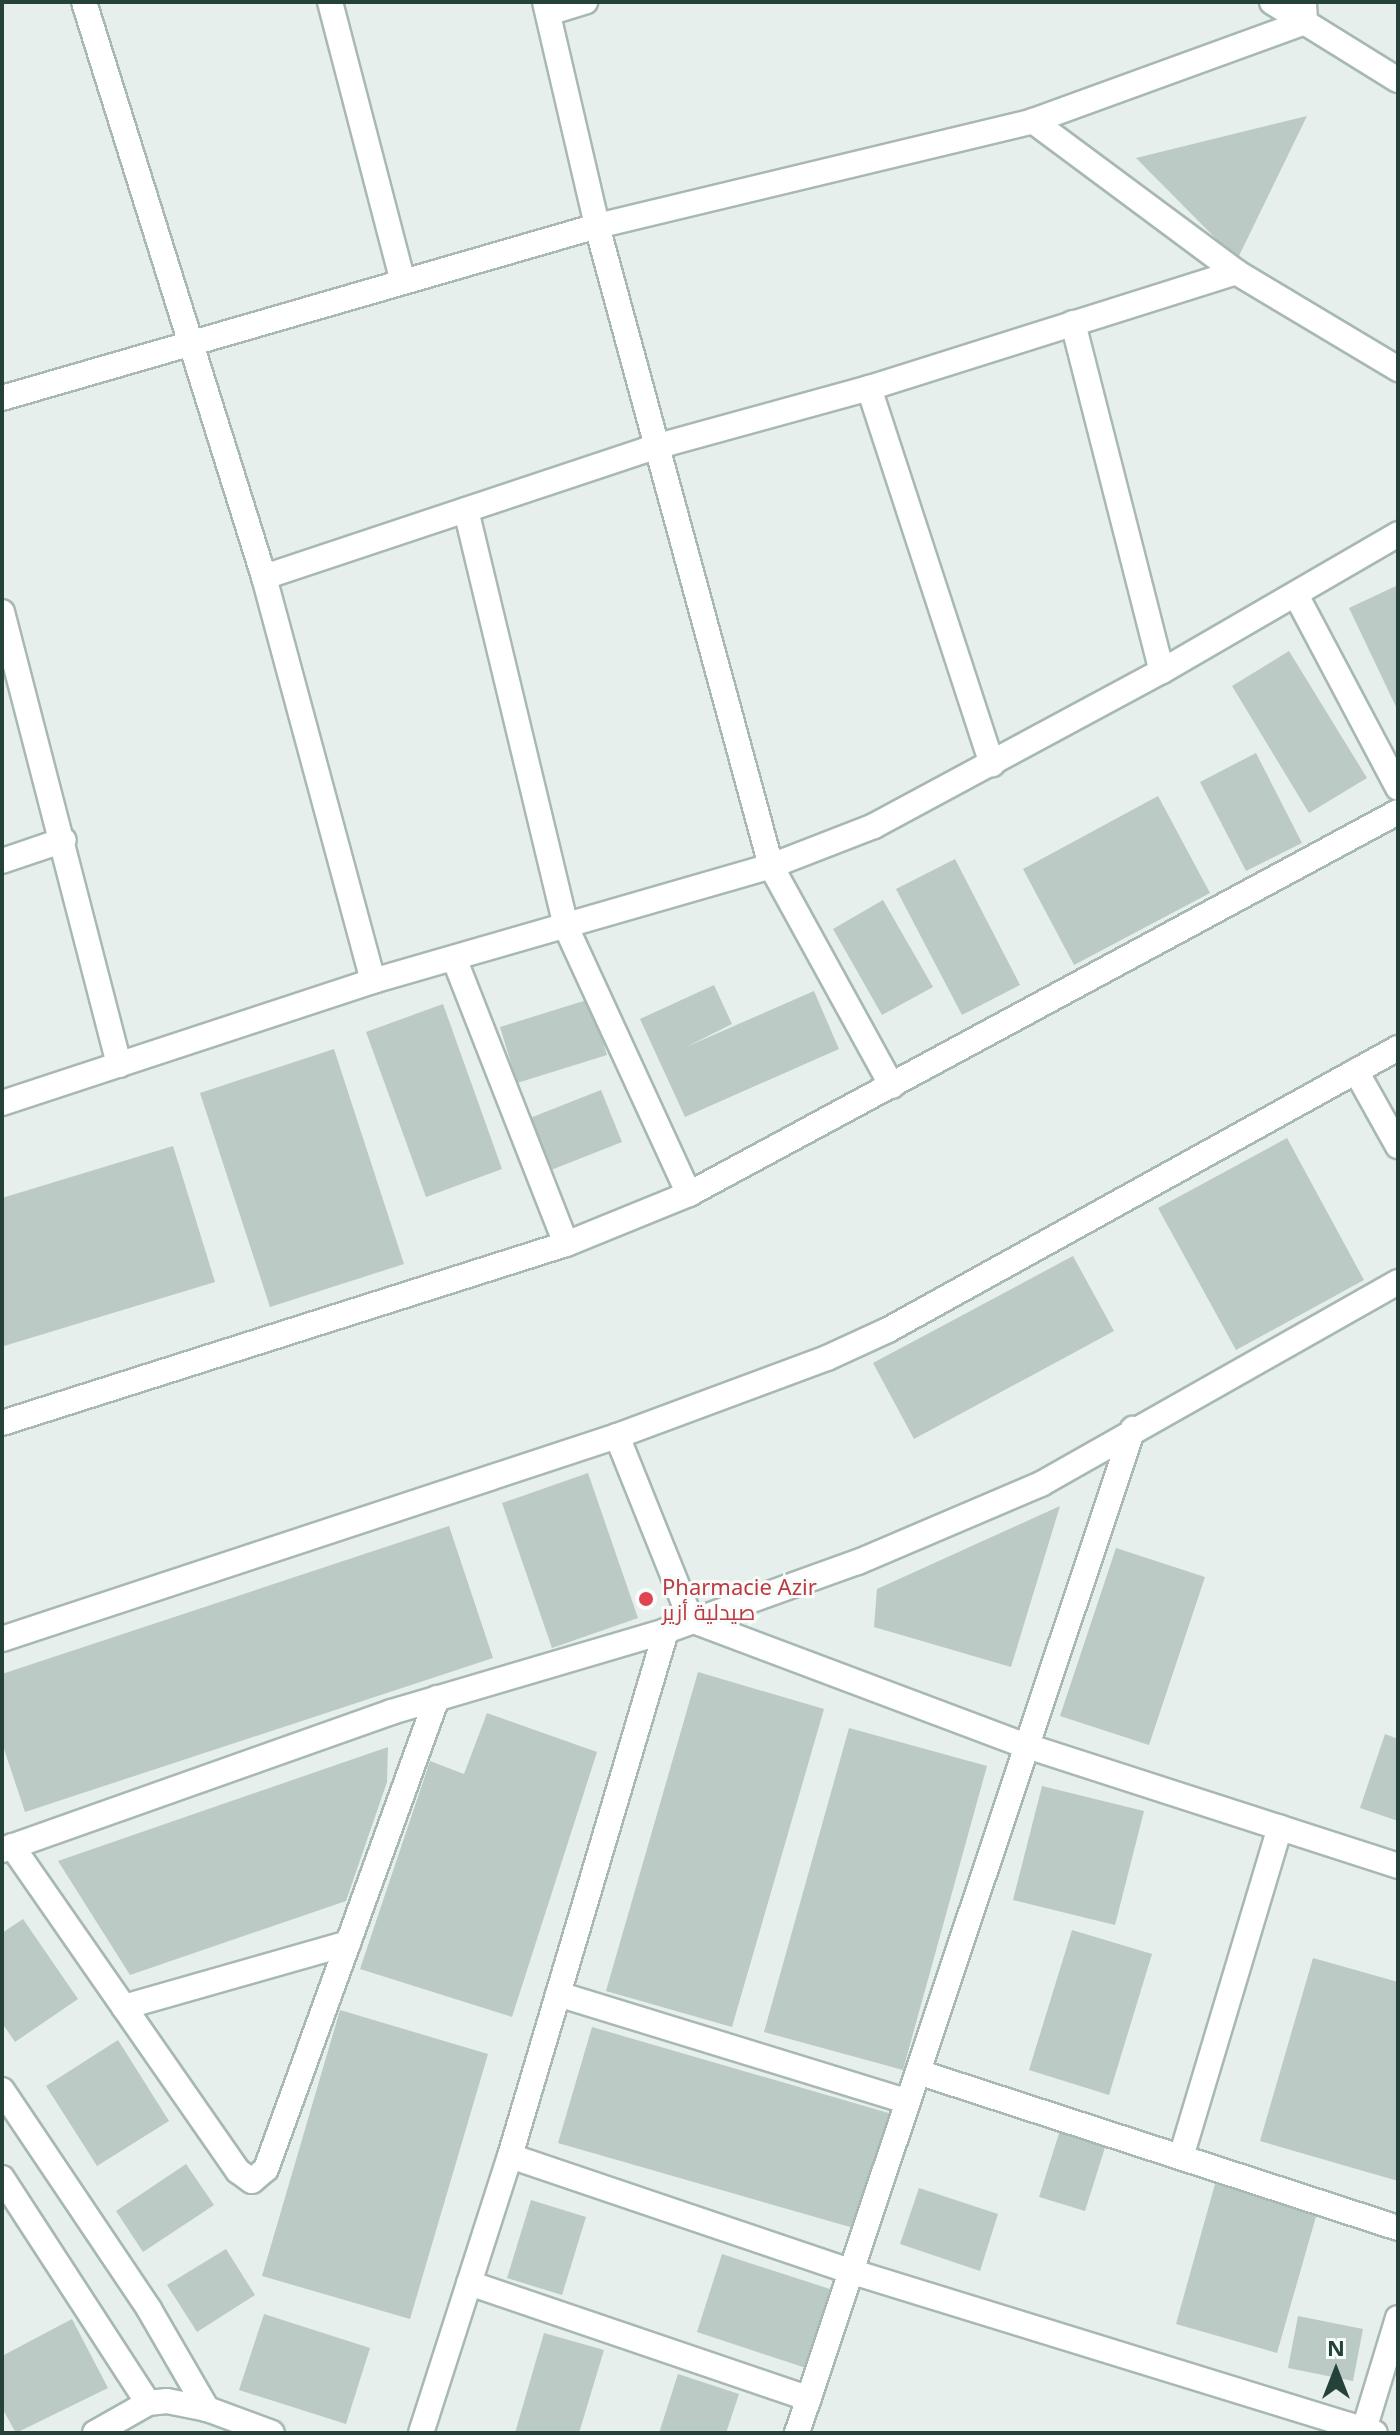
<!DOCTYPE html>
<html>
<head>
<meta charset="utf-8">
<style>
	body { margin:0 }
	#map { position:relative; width:1400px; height:2435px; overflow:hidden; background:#e6efeb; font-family:"Noto Sans",Cairo,sans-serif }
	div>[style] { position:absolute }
	.building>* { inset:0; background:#bbcac4 }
	.roads { filter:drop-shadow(2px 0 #a8b8b2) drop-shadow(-2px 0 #a8b8b2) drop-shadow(0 2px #a8b8b2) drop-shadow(0 -2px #a8b8b2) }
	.minor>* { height:24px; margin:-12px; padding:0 12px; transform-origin:12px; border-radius:12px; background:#fff }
	.dots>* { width:22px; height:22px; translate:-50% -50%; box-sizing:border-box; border:4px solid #f7fbf9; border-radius:50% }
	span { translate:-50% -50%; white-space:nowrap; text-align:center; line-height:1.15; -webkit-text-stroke:6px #f7fbf9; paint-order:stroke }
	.health-label { font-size:22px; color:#be3a42 }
	.left { translate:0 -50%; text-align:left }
	.frame { position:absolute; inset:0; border:4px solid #24423a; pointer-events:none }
	.north { position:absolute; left:1296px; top:2331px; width:80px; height:80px; -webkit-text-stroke:6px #f7fbf9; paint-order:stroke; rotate:0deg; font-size:22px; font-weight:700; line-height:32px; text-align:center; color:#24423a }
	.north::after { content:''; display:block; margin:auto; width:28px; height:36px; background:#24423a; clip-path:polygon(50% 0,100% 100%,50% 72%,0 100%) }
</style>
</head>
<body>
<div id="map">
	<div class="building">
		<i style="clip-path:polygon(1307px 116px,1237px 260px,1136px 158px)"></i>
		<i style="clip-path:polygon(1398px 585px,1398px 711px,1349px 608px)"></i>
		<i style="clip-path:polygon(1289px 651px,1367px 778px,1309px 813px,1232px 686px)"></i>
		<i style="clip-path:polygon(1256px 753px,1302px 843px,1246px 871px,1200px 782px)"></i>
		<i style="clip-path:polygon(1158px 796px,1210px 893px,1074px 965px,1023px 869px)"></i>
		<i style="clip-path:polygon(955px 859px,1020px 985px,962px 1015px,896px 889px)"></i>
		<i style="clip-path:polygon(883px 900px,933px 987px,882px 1015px,833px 929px)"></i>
		<i style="clip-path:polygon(714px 985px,732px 1024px,686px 1047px,814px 991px,839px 1049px,685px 1117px,640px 1019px)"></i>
		<i style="clip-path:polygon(590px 999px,607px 1055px,517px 1083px,500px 1027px)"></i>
		<i style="clip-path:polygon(443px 1004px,502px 1169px,426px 1197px,366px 1032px)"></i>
		<i style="clip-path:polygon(334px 1049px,404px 1264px,270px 1307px,200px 1093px)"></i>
		<i style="clip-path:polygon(601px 1090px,622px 1142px,551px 1170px,530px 1118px)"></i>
		<i style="clip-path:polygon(1287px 1138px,1364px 1280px,1236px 1350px,1158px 1208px)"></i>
		<i style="clip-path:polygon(173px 1146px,215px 1282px,4px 1346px,2px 1198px)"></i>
		<i style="clip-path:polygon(1073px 1256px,1114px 1331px,914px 1439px,873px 1363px)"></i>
		<i style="clip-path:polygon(588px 1473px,638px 1618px,552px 1648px,502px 1503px)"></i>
		<i style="clip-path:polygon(1060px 1506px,1011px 1667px,874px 1627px,877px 1589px)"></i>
		<i style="clip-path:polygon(449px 1526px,493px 1658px,25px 1812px,2px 1743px,2px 1674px)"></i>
		<i style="clip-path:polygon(1116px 1548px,1205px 1577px,1149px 1745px,1060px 1716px)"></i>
		<i style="clip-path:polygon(698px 1672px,824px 1709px,732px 2027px,606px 1991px)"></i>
		<i style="clip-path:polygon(487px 1713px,597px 1752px,512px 2017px,360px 1969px,430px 1761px,464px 1774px)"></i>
		<i style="clip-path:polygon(849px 1728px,987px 1766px,903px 2070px,764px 2032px)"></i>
		<i style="clip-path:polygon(1385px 1734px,1398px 1739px,1398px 1821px,1360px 1808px)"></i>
		<i style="clip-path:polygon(388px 1747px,387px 1782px,346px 1901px,130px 1975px,58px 1861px)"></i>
		<i style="clip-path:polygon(1042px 1786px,1144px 1811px,1115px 1925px,1013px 1900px)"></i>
		<i style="clip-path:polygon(23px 1919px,78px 1999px,15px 2042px,2px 2023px,2px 1933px)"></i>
		<i style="clip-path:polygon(1072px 1930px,1152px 1954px,1109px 2095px,1029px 2070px)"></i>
		<i style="clip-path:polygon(1313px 1958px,1398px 1982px,1398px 2181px,1260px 2141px)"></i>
		<i style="clip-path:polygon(340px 2010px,488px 2054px,410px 2319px,262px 2276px)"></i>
		<i style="clip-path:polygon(592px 2027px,892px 2114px,857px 2229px,558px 2143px)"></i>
		<i style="clip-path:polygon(118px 2040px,169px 2121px,97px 2166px,46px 2086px)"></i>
		<i style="clip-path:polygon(1061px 2127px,1107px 2141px,1085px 2211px,1039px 2197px)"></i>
		<i style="clip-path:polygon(186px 2164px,214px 2205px,143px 2252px,116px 2211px)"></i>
		<i style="clip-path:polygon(1215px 2184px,1317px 2213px,1277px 2353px,1176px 2324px)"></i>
		<i style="clip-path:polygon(919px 2188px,998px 2214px,980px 2271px,900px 2244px)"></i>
		<i style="clip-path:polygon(531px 2200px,586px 2217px,562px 2295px,507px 2278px)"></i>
		<i style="clip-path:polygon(226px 2249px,255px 2295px,197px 2332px,167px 2285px)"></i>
		<i style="clip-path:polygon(722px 2254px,836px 2291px,809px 2369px,697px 2332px)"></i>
		<i style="clip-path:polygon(264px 2314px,370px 2348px,346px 2424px,239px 2390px)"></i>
		<i style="clip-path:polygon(1298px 2316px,1363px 2329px,1353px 2381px,1288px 2368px)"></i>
		<i style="clip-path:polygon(72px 2319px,108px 2388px,16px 2433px,2px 2408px,2px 2356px)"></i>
		<i style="clip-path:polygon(544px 2333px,604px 2350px,579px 2433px,515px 2433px)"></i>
		<i style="clip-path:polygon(678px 2374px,739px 2394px,726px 2433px,659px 2433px)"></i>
	</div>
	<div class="roads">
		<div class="minor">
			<i style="left:84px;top:2px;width:603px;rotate:72.62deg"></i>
			<i style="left:264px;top:577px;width:418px;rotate:74.9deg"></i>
			<i style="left:330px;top:2px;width:289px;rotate:75.4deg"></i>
			<i style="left:545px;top:2px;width:230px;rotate:76.9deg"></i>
			<i style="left:597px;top:226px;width:663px;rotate:74.79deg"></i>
			<i style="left:771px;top:866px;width:251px;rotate:61.2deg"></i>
			<i style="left:1272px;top:2px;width:148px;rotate:31.8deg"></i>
			<i style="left:548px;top:13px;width:39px;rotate:-17deg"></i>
			<i style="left:1033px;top:121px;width:289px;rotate:-20deg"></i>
			<i style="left:1305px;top:22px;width:20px;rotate:-93deg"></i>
			<i style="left:1073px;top:323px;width:359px;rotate:75.7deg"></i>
			<i style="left:869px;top:388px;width:396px;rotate:71.9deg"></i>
			<i style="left:2px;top:398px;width:619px;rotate:-16.12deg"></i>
			<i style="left:597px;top:226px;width:448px;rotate:-13.5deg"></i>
			<i style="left:1033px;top:121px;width:253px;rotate:36.6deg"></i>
			<i style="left:1236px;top:272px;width:189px;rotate:30.9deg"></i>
			<i style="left:466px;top:510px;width:429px;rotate:76.5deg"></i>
			<i style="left:566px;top:927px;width:294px;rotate:65.3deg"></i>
			<i style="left:264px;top:577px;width:412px;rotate:-18.4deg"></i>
			<i style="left:655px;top:447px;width:222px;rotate:-15.4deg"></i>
			<i style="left:869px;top:388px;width:385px;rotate:-17.5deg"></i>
			<i style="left:1296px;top:595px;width:218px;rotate:62.1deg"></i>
			<i style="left:2px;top:612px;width:468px;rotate:75.5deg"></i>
			<i style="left:2px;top:861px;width:65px;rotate:-18.7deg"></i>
			<i style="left:454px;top:958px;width:307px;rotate:68.6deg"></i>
			<i style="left:1356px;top:1071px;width:86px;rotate:60.8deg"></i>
			<i style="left:2px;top:1103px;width:391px;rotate:-18.2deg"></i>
			<i style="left:373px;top:981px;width:414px;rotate:-16.1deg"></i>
			<i style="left:771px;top:866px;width:110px;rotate:-21.2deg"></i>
			<i style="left:874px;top:826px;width:327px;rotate:-28.3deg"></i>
			<i style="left:1162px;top:671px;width:273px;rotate:-30.1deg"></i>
			<i style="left:2px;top:1423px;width:592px;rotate:-17.61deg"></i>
			<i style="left:566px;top:1244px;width:133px;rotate:-22.1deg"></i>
			<i style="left:689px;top:1194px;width:805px;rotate:-28.32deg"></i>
			<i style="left:617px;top:1436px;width:198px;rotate:68.1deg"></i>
			<i style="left:691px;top:1620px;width:356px;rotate:20.6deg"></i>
			<i style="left:1024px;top:1745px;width:393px;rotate:17.9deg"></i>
			<i style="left:2px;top:1639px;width:648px;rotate:-18.27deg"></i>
			<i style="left:617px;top:1436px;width:224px;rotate:-20.4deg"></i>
			<i style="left:827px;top:1358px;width:67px;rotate:-24.7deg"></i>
			<i style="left:888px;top:1330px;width:583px;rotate:-28.94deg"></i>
			<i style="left:12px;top:1846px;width:396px;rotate:55.2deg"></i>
			<i style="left:238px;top:2171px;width:17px;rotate:36deg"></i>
			<i style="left:252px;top:2181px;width:18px;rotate:-41deg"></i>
			<i style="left:266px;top:2169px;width:501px;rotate:-70.05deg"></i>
			<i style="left:2px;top:1850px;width:413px;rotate:-19.5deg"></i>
			<i style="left:391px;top:1712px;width:287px;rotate:-16.4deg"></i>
			<i style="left:666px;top:1631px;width:204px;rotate:-19.8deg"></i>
			<i style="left:858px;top:1562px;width:199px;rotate:-23.1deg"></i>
			<i style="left:1041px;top:1484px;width:410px;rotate:-29.5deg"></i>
			<i style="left:558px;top:1994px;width:366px;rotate:17.1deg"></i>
			<i style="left:124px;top:2007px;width:233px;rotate:-15.9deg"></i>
			<i style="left:918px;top:2072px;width:505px;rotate:18deg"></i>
			<i style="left:2px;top:2090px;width:264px;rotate:56.1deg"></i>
			<i style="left:149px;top:2309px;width:116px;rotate:59.9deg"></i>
			<i style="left:510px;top:2156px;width:362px;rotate:18.7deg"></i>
			<i style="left:853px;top:2272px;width:546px;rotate:17.14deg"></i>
			<i style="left:1181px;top:2157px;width:344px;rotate:-73.3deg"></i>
			<i style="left:2px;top:2178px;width:268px;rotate:57deg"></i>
			<i style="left:469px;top:2283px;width:359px;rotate:18.8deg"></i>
			<i style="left:95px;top:2433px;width:61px;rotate:-29.5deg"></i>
			<i style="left:148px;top:2403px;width:19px;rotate:-6deg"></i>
			<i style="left:167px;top:2401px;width:41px;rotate:11.3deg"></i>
			<i style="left:207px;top:2409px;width:69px;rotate:20.3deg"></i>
			<i style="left:421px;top:2433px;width:291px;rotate:-72.2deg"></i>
			<i style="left:510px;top:2156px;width:548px;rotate:-73.45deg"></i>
			<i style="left:797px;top:2433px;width:1059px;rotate:-71.5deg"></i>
			<i style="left:1363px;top:2433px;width:120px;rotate:-73.1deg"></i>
		</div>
	</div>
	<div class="dots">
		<i style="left:646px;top:1599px;background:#e0444e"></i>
	</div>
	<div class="health-label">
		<span class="left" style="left:662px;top:1599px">Pharmacie Azir<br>صيدلية أزير</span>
	</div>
	<div class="frame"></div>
	<div class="north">N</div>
</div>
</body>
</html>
